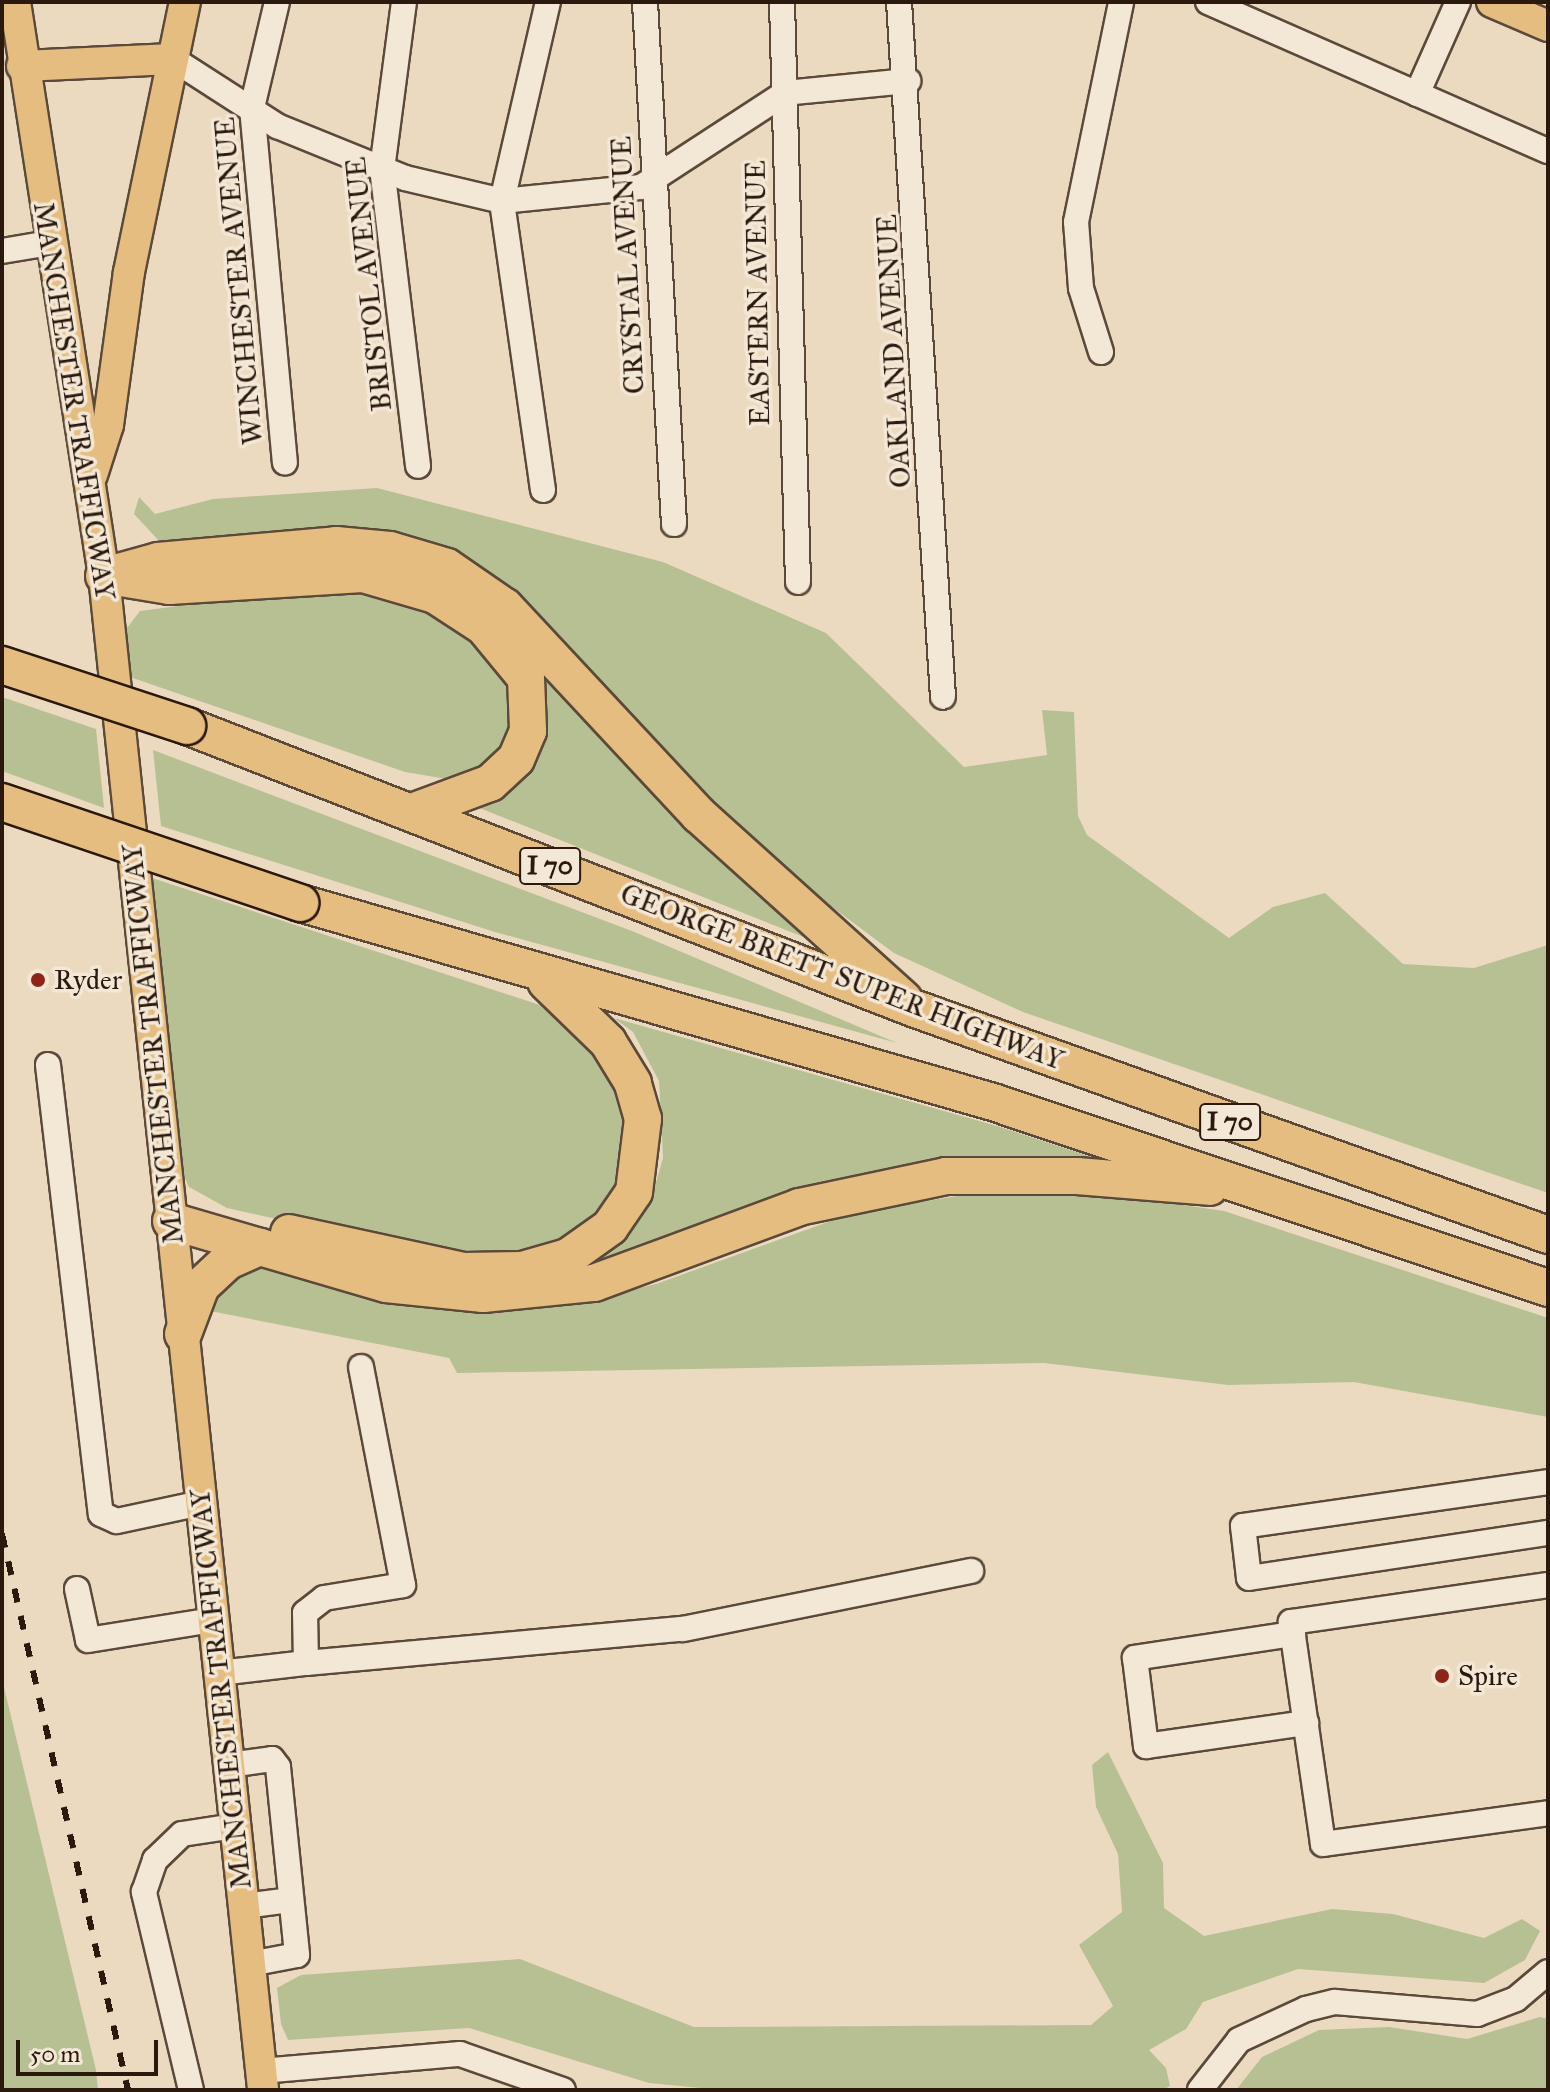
<!DOCTYPE html>
<html>
<head>
<meta charset="utf-8">
<style>
	body { margin:0 }
	#map { position:relative; width:1550px; height:2092px; overflow:hidden; background:#ecdac0; font-family:"IM FELL Great Primer",serif }
	div>[style] { position:absolute }
	.green>* { inset:0; background:#b7c093 }
	.roads { filter:drop-shadow(2px 0 #5b493a) drop-shadow(-2px 0 #5b493a) drop-shadow(0 2px #5b493a) drop-shadow(0 -2px #5b493a) }
	.minor>* { height:24px; margin:-12px; padding:0 12px; transform-origin:12px; border-radius:12px; background:#f3e7d6 }
	.major>* { height:30px; margin:-15px; padding:0 15px; transform-origin:15px; border-radius:15px; background:#e6bd80 }
	.highway>* { height:36px; margin:-18px; padding:0 18px; transform-origin:18px; border-radius:18px; background:#e6bd80 }
	.rail>* { height:6px; margin-top:-3px; transform-origin:0; background:repeating-linear-gradient(90deg,#2b190d 0 14px,transparent 0 28px) }
	.bridges { filter:drop-shadow(2px 0 #2b190d) drop-shadow(-2px 0 #2b190d) drop-shadow(0 2px #2b190d) drop-shadow(0 -2px #2b190d) }
	.highway-bridge>* { height:36px; margin:-18px; padding:0 18px; transform-origin:18px; border-radius:18px; background:#e6bd80 }
	.dots>* { width:22px; height:22px; translate:-50% -50%; box-sizing:border-box; border:4px solid #f3e7d6; border-radius:50% }
	span { translate:-50% -50%; white-space:nowrap; text-align:center; line-height:1.15; -webkit-text-stroke:7px #f3e7d6; paint-order:stroke }
	.shield-label span { padding:2px 6px; background:#f3e7d6; border:2px solid; border-radius:6px; -webkit-text-stroke-width:0 }
	.shield-label { font-size:26px; color:#2b190d; font-weight:700 }
	.street-label { font-size:28px; color:#2b190d }
	.poi-label { font-size:28px; color:#2b190d }
	.left { translate:0 -50%; text-align:left }
	.frame { position:absolute; inset:0; border:4px solid #2b190d; pointer-events:none }
	.scale { position:absolute; left:16px; top:2040px; width:142px; height:36px; box-sizing:border-box; border:4px solid #2b190d; border-top:0; padding-left:10px; font-size:24px; line-height:28px; white-space:nowrap; color:#2b190d; -webkit-text-stroke:6px #f3e7d6; paint-order:stroke }
</style>
</head>
<body>
<div id="map">
	<div class="green">
		<i style="clip-path:polygon(377px 488px,663px 562px,826px 633px,964px 767px,1047px 755px,1042px 710px,1074px 712px,1078px 816px,1087px 835px,1229px 938px,1273px 907px,1325px 893px,1403px 964px,1474px 968px,1548px 945px,1548px 1193px,1023px 1012px,894px 953px,750px 846px,527px 607px,161px 543px,134px 514px,139px 497px,155px 514px,213px 499px)"></i>
		<i style="clip-path:polygon(316px 588px,416px 603px,474px 638px,511px 680px,513px 733px,492px 764px,447px 779px,405px 772px,130px 677px,127px 628px,140px 611px)"></i>
		<i style="clip-path:polygon(538px 668px,698px 838px,816px 942px,472px 805px,491px 795px)"></i>
		<i style="clip-path:polygon(2px 697px,96px 729px,104px 808px,2px 771px)"></i>
		<i style="clip-path:polygon(153px 750px,632px 931px,897px 1043px,495px 932px,161px 826px)"></i>
		<i style="clip-path:polygon(149px 877px,549px 1008px,619px 1072px,633px 1160px,604px 1215px,554px 1253px,448px 1257px,227px 1208px,189px 1187px,179px 1166px)"></i>
		<i style="clip-path:polygon(614px 1018px,997px 1126px,1114px 1164px,887px 1170px,808px 1188px,591px 1267px,653px 1193px,663px 1158px,659px 1081px,633px 1032px)"></i>
		<i style="clip-path:polygon(1088px 1191px,1224px 1211px,1548px 1318px,1548px 1417px,1354px 1382px,1228px 1385px,1044px 1363px,457px 1373px,449px 1358px,200px 1309px,244px 1262px,459px 1306px,559px 1307px,656px 1284px,850px 1214px,963px 1195px)"></i>
		<i style="clip-path:polygon(2px 1679px,96px 2070px,98px 2090px,2px 2090px)"></i>
		<i style="clip-path:polygon(1108px 1752px,1163px 1863px,1164px 1908px,1204px 1936px,1332px 1909px,1393px 1914px,1484px 1938px,1522px 1919px,1540px 1931px,1525px 1960px,1484px 1983px,1298px 1969px,1203px 2002px,1186px 2029px,1149px 2050px,1166px 2068px,1170px 2086px,1163px 2090px,721px 2090px,649px 2083px,469px 2028px,288px 2040px,281px 2024px,277px 1988px,301px 1975px,520px 1959px,694px 2027px,1091px 2025px,1113px 2006px,1079px 1945px,1122px 1912px,1118px 1854px,1096px 1807px,1092px 1765px)"></i>
		<i style="clip-path:polygon(1540px 2017px,1548px 2019px,1548px 2090px,1236px 2090px,1262px 2057px,1319px 2030px,1389px 2027px,1467px 2039px)"></i>
	</div>
	<div class="roads">
		<div class="minor">
			<i style="left:277px;top:2px;width:109px;rotate:103.3deg"></i>
			<i style="left:252px;top:108px;width:356px;rotate:84.7deg"></i>
			<i style="left:404px;top:2px;width:167px;rotate:97.5deg"></i>
			<i style="left:382px;top:168px;width:300px;rotate:83.1deg"></i>
			<i style="left:645px;top:2px;width:523px;rotate:86.82deg"></i>
			<i style="left:782px;top:2px;width:580px;rotate:88.42deg"></i>
			<i style="left:899px;top:2px;width:696px;rotate:86.38deg"></i>
			<i style="left:1208px;top:2px;width:371px;rotate:23.7deg"></i>
			<i style="left:173px;top:59px;width:124px;rotate:32.8deg"></i>
			<i style="left:277px;top:126px;width:138px;rotate:22.1deg"></i>
			<i style="left:405px;top:178px;width:100px;rotate:13.3deg"></i>
			<i style="left:502px;top:201px;width:140px;rotate:-5.8deg"></i>
			<i style="left:641px;top:187px;width:172px;rotate:-33.1deg"></i>
			<i style="left:785px;top:93px;width:124px;rotate:-5.6deg"></i>
			<i style="left:1417px;top:94px;width:101px;rotate:-66deg"></i>
			<i style="left:2px;top:251px;width:49px;rotate:-9.5deg"></i>
			<i style="left:1101px;top:352px;width:67px;rotate:-107.4deg"></i>
			<i style="left:1081px;top:288px;width:66px;rotate:-94.3deg"></i>
			<i style="left:1076px;top:222px;width:225px;rotate:-78.4deg"></i>
			<i style="left:543px;top:490px;width:292px;rotate:-98.1deg"></i>
			<i style="left:502px;top:201px;width:204px;rotate:-77deg"></i>
			<i style="left:48px;top:1065px;width:452px;rotate:83.3deg"></i>
			<i style="left:101px;top:1514px;width:17px;rotate:24deg"></i>
			<i style="left:117px;top:1521px;width:86px;rotate:-12.1deg"></i>
			<i style="left:1548px;top:1482px;width:308px;rotate:171.8deg"></i>
			<i style="left:1243px;top:1526px;width:52px;rotate:83.4deg"></i>
			<i style="left:1249px;top:1578px;width:302px;rotate:-8.6deg"></i>
			<i style="left:1548px;top:1585px;width:260px;rotate:171.8deg"></i>
			<i style="left:1291px;top:1622px;width:224px;rotate:81.8deg"></i>
			<i style="left:1323px;top:1844px;width:227px;rotate:-7.8deg"></i>
			<i style="left:77px;top:1589px;width:52px;rotate:77.8deg"></i>
			<i style="left:88px;top:1640px;width:127px;rotate:-9.1deg"></i>
			<i style="left:1293px;top:1634px;width:160px;rotate:171.4deg"></i>
			<i style="left:1135px;top:1658px;width:89px;rotate:82.9deg"></i>
			<i style="left:1146px;top:1746px;width:162px;rotate:-8.2deg"></i>
			<i style="left:306px;top:1663px;width:379px;rotate:-5.2deg"></i>
			<i style="left:683px;top:1629px;width:294px;rotate:-11.4deg"></i>
			<i style="left:219px;top:1673px;width:88px;rotate:-6.6deg"></i>
			<i style="left:306px;top:1663px;width:50px;rotate:-91.1deg"></i>
			<i style="left:305px;top:1613px;width:24px;rotate:-38deg"></i>
			<i style="left:324px;top:1598px;width:80px;rotate:-9.3deg"></i>
			<i style="left:403px;top:1585px;width:222px;rotate:-100.9deg"></i>
			<i style="left:229px;top:1765px;width:43px;rotate:-7.9deg"></i>
			<i style="left:272px;top:1759px;width:10px;rotate:53deg"></i>
			<i style="left:278px;top:1767px;width:189px;rotate:84.2deg"></i>
			<i style="left:297px;top:1955px;width:48px;rotate:169.2deg"></i>
			<i style="left:244px;top:1906px;width:46px;rotate:-7.4deg"></i>
			<i style="left:261px;top:2071px;width:200px;rotate:-4.9deg"></i>
			<i style="left:460px;top:2054px;width:109px;rotate:19.3deg"></i>
			<i style="left:191px;top:2090px;width:204px;rotate:-103.4deg"></i>
			<i style="left:144px;top:1892px;width:34px;rotate:-71deg"></i>
			<i style="left:155px;top:1860px;width:37px;rotate:-44deg"></i>
			<i style="left:182px;top:1834px;width:54px;rotate:-8.6deg"></i>
			<i style="left:1200px;top:2090px;width:63px;rotate:-52deg"></i>
			<i style="left:1239px;top:2040px;width:74px;rotate:-24.8deg"></i>
			<i style="left:1306px;top:2009px;width:30px;rotate:-14deg"></i>
			<i style="left:1335px;top:2002px;width:143px;rotate:4.8deg"></i>
			<i style="left:1477px;top:2014px;width:42px;rotate:-21deg"></i>
			<i style="left:1516px;top:1999px;width:42px;rotate:-40.2deg"></i>
		</div>
		<div class="major">
			<i style="left:15px;top:2px;width:581px;rotate:81.19deg"></i>
			<i style="left:104px;top:576px;width:1522px;rotate:84deg"></i>
			<i style="left:1492px;top:2px;width:61px;rotate:23.2deg"></i>
			<i style="left:22px;top:66px;width:151px;rotate:-2.7deg"></i>
			<i style="left:92px;top:475px;width:52px;rotate:-72.3deg"></i>
			<i style="left:108px;top:425px;width:154px;rotate:-82.2deg"></i>
			<i style="left:129px;top:272px;width:276px;rotate:-78.3deg"></i>
		</div>
		<div class="highway">
			<i style="left:104px;top:576px;width:56px;rotate:-15.5deg"></i>
			<i style="left:158px;top:561px;width:179px;rotate:-5.1deg"></i>
			<i style="left:336px;top:545px;width:54px;rotate:5.3deg"></i>
			<i style="left:390px;top:550px;width:59px;rotate:16.6deg"></i>
			<i style="left:447px;top:567px;width:70px;rotate:34.6deg"></i>
			<i style="left:505px;top:607px;width:284px;rotate:47deg"></i>
			<i style="left:699px;top:815px;width:275px;rotate:42deg"></i>
			<i style="left:121px;top:578px;width:49px;rotate:9.5deg"></i>
			<i style="left:169px;top:586px;width:194px;rotate:-3.5deg"></i>
			<i style="left:363px;top:574px;width:75px;rotate:16.3deg"></i>
			<i style="left:435px;top:595px;width:59px;rotate:33.1deg"></i>
			<i style="left:484px;top:627px;width:66px;rotate:50.5deg"></i>
			<i style="left:526px;top:678px;width:53px;rotate:87.8deg"></i>
			<i style="left:528px;top:731px;width:30px;rotate:113deg"></i>
			<i style="left:516px;top:759px;width:35px;rotate:137deg"></i>
			<i style="left:490px;top:783px;width:83px;rotate:159.6deg"></i>
			<i style="left:187px;top:726px;width:779px;rotate:21.23deg"></i>
			<i style="left:913px;top:1008px;width:674px;rotate:19.67deg"></i>
			<i style="left:300px;top:903px;width:721px;rotate:16.02deg"></i>
			<i style="left:993px;top:1102px;width:585px;rotate:18.53deg"></i>
			<i style="left:171px;top:1221px;width:224px;rotate:16.3deg"></i>
			<i style="left:386px;top:1284px;width:98px;rotate:5.9deg"></i>
			<i style="left:483px;top:1294px;width:112px;rotate:-5.7deg"></i>
			<i style="left:594px;top:1283px;width:219px;rotate:-20.3deg"></i>
			<i style="left:799px;top:1207px;width:150px;rotate:-11.9deg"></i>
			<i style="left:946px;top:1176px;width:131px"></i>
			<i style="left:1077px;top:1176px;width:133px;rotate:4.7deg"></i>
			<i style="left:289px;top:1233px;width:179px;rotate:12.3deg"></i>
			<i style="left:464px;top:1271px;width:58px;rotate:-1deg"></i>
			<i style="left:522px;top:1270px;width:48px;rotate:-15.8deg"></i>
			<i style="left:568px;top:1257px;width:52px;rotate:-35.5deg"></i>
			<i style="left:610px;top:1227px;width:42px;rotate:-55.6deg"></i>
			<i style="left:634px;top:1192px;width:74px;rotate:-83deg"></i>
			<i style="left:643px;top:1119px;width:37px;rotate:-106deg"></i>
			<i style="left:633px;top:1083px;width:48px;rotate:-121.4deg"></i>
			<i style="left:608px;top:1042px;width:86px;rotate:-135.9deg"></i>
			<i style="left:183px;top:1334px;width:51px;rotate:-69.4deg"></i>
			<i style="left:201px;top:1286px;width:37px;rotate:-43deg"></i>
			<i style="left:228px;top:1261px;width:35px;rotate:-24deg"></i>
		</div>
	</div>
	<div class="rail">
		<i style="left:2px;top:1534px;width:570px;rotate:77.23deg"></i>
	</div>
	<div class="bridges">
		<div class="highway-bridge">
			<i style="left:2px;top:665px;width:195px;rotate:18.2deg"></i>
			<i style="left:2px;top:802px;width:315px;rotate:18.7deg"></i>
		</div>
	</div>
	<div class="dots">
		<i style="left:38px;top:980px;background:#8f2418"></i>
		<i style="left:1442px;top:1676px;background:#8f2418"></i>
	</div>
	<div class="shield-label">
		<span style="left:550px;top:866px">I 70</span>
		<span style="left:1230px;top:1122px">I 70</span>
	</div>
	<div class="street-label">
		<span style="left:628px;top:265px;rotate:-93deg">CRYSTAL AVENUE</span>
		<span style="left:239px;top:281px;rotate:-95deg">WINCHESTER AVENUE</span>
		<span style="left:369px;top:284px;rotate:-96deg">BRISTOL AVENUE</span>
		<span style="left:758px;top:293px;rotate:-91deg">EASTERN AVENUE</span>
		<span style="left:894px;top:351px;rotate:-93deg">OAKLAND AVENUE</span>
		<span style="left:74px;top:401px;rotate:81deg">MANCHESTER TRAFFICWAY</span>
		<span style="left:842px;top:977px;rotate:21deg">GEORGE BRETT SUPER HIGHWAY</span>
		<span style="left:153px;top:1044px;rotate:-96deg">MANCHESTER TRAFFICWAY</span>
		<span style="left:221px;top:1689px;rotate:-96deg">MANCHESTER TRAFFICWAY</span>
	</div>
	<div class="poi-label">
		<span class="left" style="left:54px;top:980px">Ryder</span>
		<span class="left" style="left:1458px;top:1676px">Spire</span>
	</div>
	<div class="frame"></div>
	<div class="scale">50 m</div>
</div>
</body>
</html>
